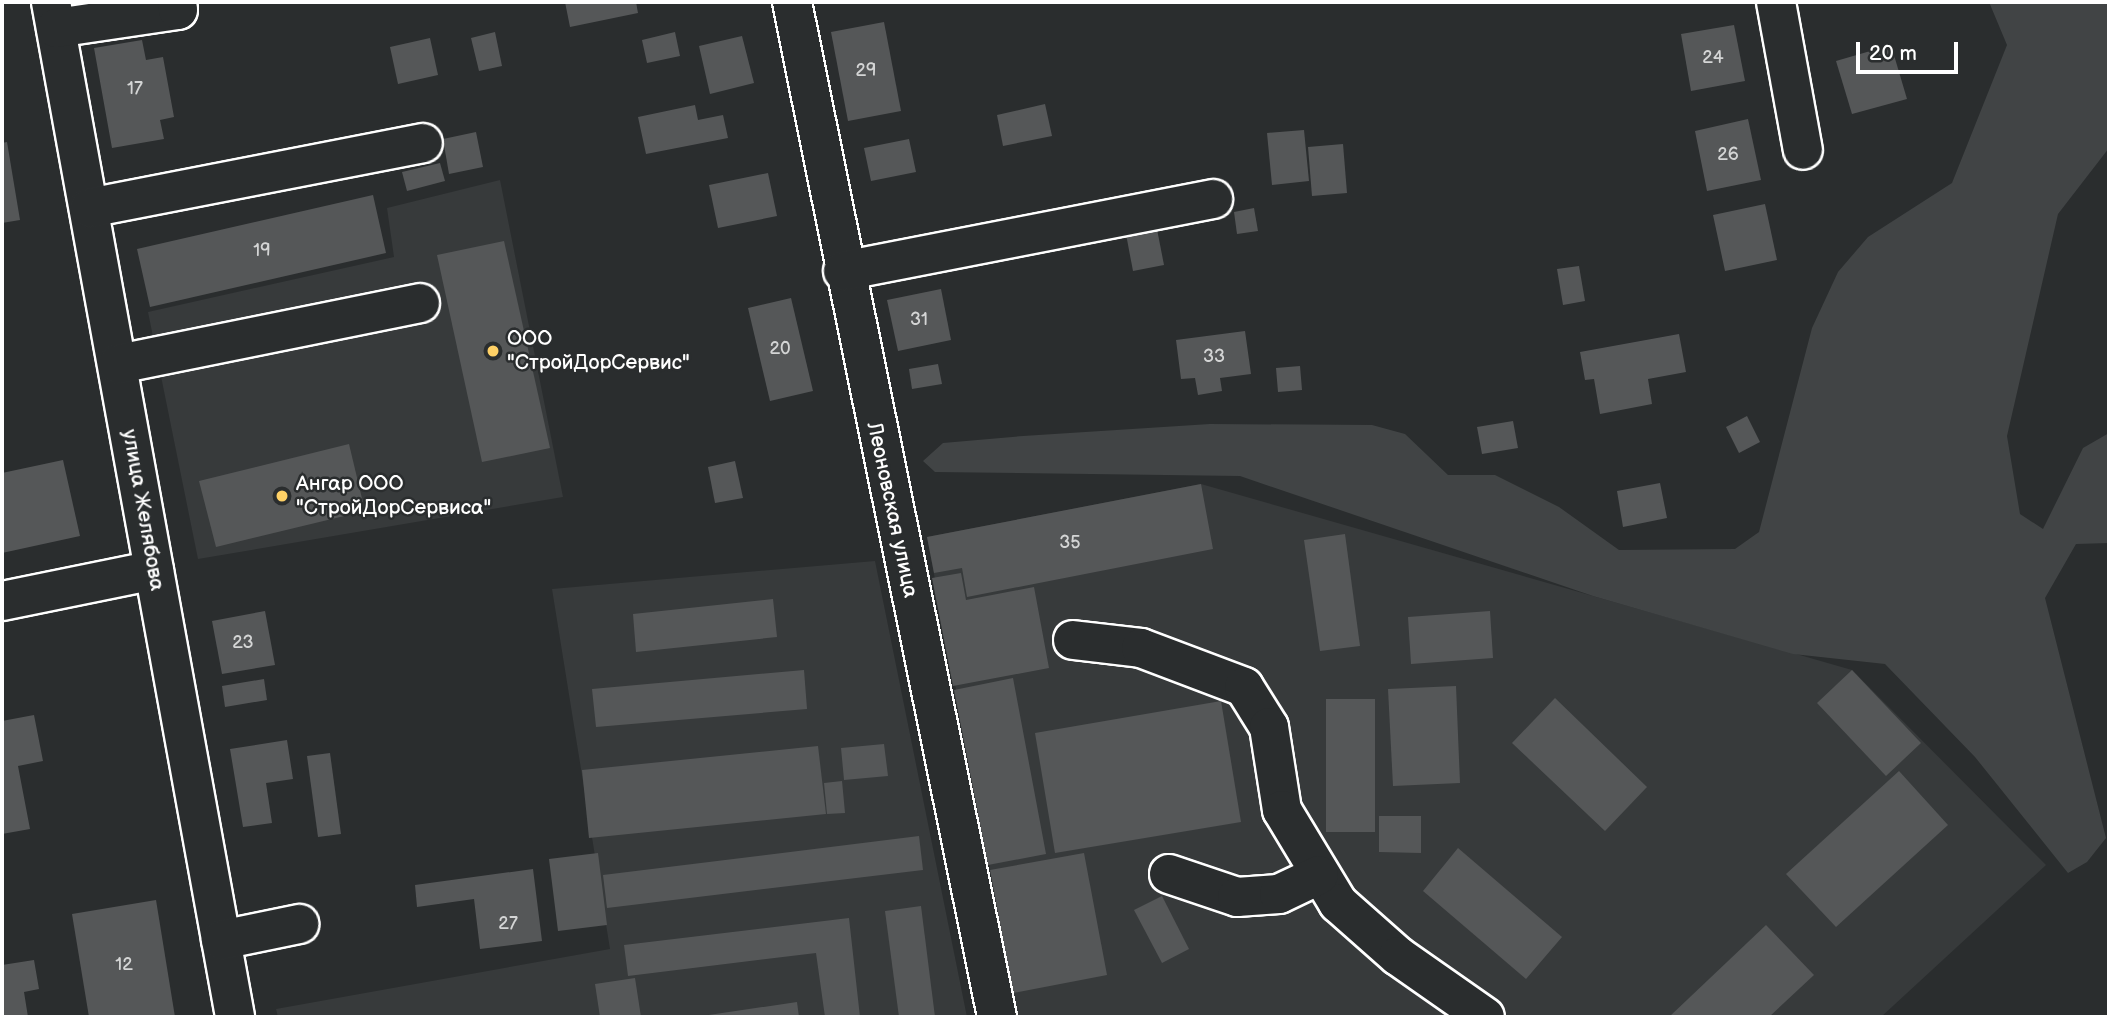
<!DOCTYPE html>
<html>
<head>
<meta charset="utf-8">
<style>
	body { margin:0 }
	#map { position:relative; width:2111px; height:1019px; overflow:hidden; background:#2a2d2e; font-family:"Balsamiq Sans",sans-serif }
	div>[style] { position:absolute }
	.built>* { inset:0; background:#373a3b }
	.green>* { inset:0; background:#414445 }
	.building>* { inset:0; background:#555758 }
	.roads { filter:drop-shadow(2px 0 #fff) drop-shadow(-2px 0 #fff) drop-shadow(0 2px #fff) drop-shadow(0 -2px #fff) }
	.minor>* { height:38px; margin:-19px; padding:0 19px; transform-origin:19px; border-radius:19px; background:#2a2d2e }
	.dots>* { width:19px; height:19px; translate:-50% -50%; box-sizing:border-box; border:4px solid #2a2d2e; border-radius:50% }
	span { translate:-50% -50%; white-space:nowrap; text-align:center; line-height:1.15; -webkit-text-stroke:5px #2a2d2e; paint-order:stroke }
	.number-label { font-size:18px; color:#d4d5d5 }
	.number-label span { -webkit-text-stroke-width:0 }
	.poi-label { font-size:21px; color:#fff }
	.left { translate:0 -50%; text-align:left }
	.street-label { font-size:21px; color:#fff }
	.frame { position:absolute; inset:0; border:4px solid #fff; pointer-events:none }
	.scale { position:absolute; left:1856px; top:42px; width:102px; height:32px; box-sizing:border-box; border:4px solid #fff; border-top:0; padding-left:9px; font-size:21px; line-height:24px; white-space:nowrap; color:#fff; -webkit-text-stroke:5px #2a2d2e; paint-order:stroke }
</style>
</head>
<body>
<div id="map">
	<div class="built">
		<i style="clip-path:polygon(500px 180px,563px 497px,198px 559px,148px 312px,394px 257px,387px 208px)"></i>
		<i style="clip-path:polygon(1201px 484px,1852px 670px,2046px 865px,1881px 1017px,1018px 1017px,927px 537px)"></i>
		<i style="clip-path:polygon(875px 561px,967px 1017px,278px 1017px,276px 1009px,610px 949px,552px 589px)"></i>
	</div>
	<div class="green">
		<i style="clip-path:polygon(1989px 2px,2109px 2px,2109px 148px,2058px 214px,2007px 436px,2020px 514px,2043px 529px,2083px 448px,2109px 433px,2109px 543px,2076px 544px,2045px 598px,2106px 838px,2087px 862px,2068px 873px,1975px 757px,1885px 664px,1793px 654px,1593px 596px,1240px 476px,935px 472px,923px 461px,943px 443px,1023px 436px,1210px 424px,1372px 425px,1405px 434px,1448px 475px,1495px 475px,1559px 507px,1619px 550px,1735px 549px,1759px 532px,1812px 328px,1838px 272px,1868px 237px,1952px 183px,2007px 45px)"></i>
	</div>
	<div class="building">
		<i style="clip-path:polygon(565px 2px,636px 2px,638px 13px,570px 27px)"></i>
		<i style="clip-path:polygon(884px 22px,901px 111px,848px 121px,831px 32px)"></i>
		<i style="clip-path:polygon(1734px 25px,1745px 81px,1691px 91px,1681px 34px)"></i>
		<i style="clip-path:polygon(495px 32px,502px 66px,479px 71px,471px 38px)"></i>
		<i style="clip-path:polygon(675px 32px,680px 56px,647px 63px,642px 40px)"></i>
		<i style="clip-path:polygon(742px 36px,754px 83px,710px 94px,699px 46px)"></i>
		<i style="clip-path:polygon(430px 38px,438px 75px,398px 84px,390px 47px)"></i>
		<i style="clip-path:polygon(142px 40px,146px 60px,163px 57px,174px 117px,160px 120px,164px 139px,112px 148px,94px 48px)"></i>
		<i style="clip-path:polygon(1891px 45px,1907px 99px,1852px 114px,1836px 61px)"></i>
		<i style="clip-path:polygon(1045px 104px,1052px 136px,1003px 146px,997px 115px)"></i>
		<i style="clip-path:polygon(695px 105px,698px 120px,723px 115px,728px 138px,646px 154px,638px 117px)"></i>
		<i style="clip-path:polygon(1748px 119px,1761px 180px,1707px 191px,1695px 131px)"></i>
		<i style="clip-path:polygon(1304px 130px,1309px 181px,1272px 185px,1267px 133px)"></i>
		<i style="clip-path:polygon(476px 132px,483px 167px,449px 174px,443px 139px)"></i>
		<i style="clip-path:polygon(909px 139px,916px 172px,871px 181px,864px 148px)"></i>
		<i style="clip-path:polygon(7px 142px,20px 220px,2px 223px,2px 143px)"></i>
		<i style="clip-path:polygon(1343px 144px,1347px 193px,1312px 196px,1308px 147px)"></i>
		<i style="clip-path:polygon(440px 163px,445px 181px,407px 191px,402px 172px)"></i>
		<i style="clip-path:polygon(768px 173px,777px 216px,718px 228px,709px 185px)"></i>
		<i style="clip-path:polygon(373px 195px,386px 253px,150px 307px,137px 249px)"></i>
		<i style="clip-path:polygon(1765px 204px,1777px 260px,1725px 271px,1713px 215px)"></i>
		<i style="clip-path:polygon(1254px 208px,1258px 231px,1237px 234px,1234px 212px)"></i>
		<i style="clip-path:polygon(1156px 224px,1164px 265px,1133px 271px,1125px 229px)"></i>
		<i style="clip-path:polygon(504px 241px,550px 448px,482px 462px,437px 255px)"></i>
		<i style="clip-path:polygon(1579px 266px,1585px 301px,1563px 305px,1557px 269px)"></i>
		<i style="clip-path:polygon(941px 289px,951px 340px,898px 351px,887px 300px)"></i>
		<i style="clip-path:polygon(791px 298px,813px 391px,770px 401px,748px 308px)"></i>
		<i style="clip-path:polygon(1245px 331px,1251px 374px,1220px 378px,1222px 391px,1198px 395px,1195px 378px,1181px 379px,1176px 340px)"></i>
		<i style="clip-path:polygon(1679px 334px,1686px 372px,1648px 379px,1652px 404px,1600px 414px,1594px 379px,1585px 380px,1580px 352px)"></i>
		<i style="clip-path:polygon(938px 364px,942px 384px,912px 389px,909px 369px)"></i>
		<i style="clip-path:polygon(1300px 366px,1302px 390px,1278px 392px,1276px 368px)"></i>
		<i style="clip-path:polygon(1747px 416px,1760px 442px,1739px 453px,1726px 427px)"></i>
		<i style="clip-path:polygon(1513px 421px,1518px 448px,1482px 454px,1477px 427px)"></i>
		<i style="clip-path:polygon(349px 444px,365px 511px,216px 547px,199px 481px)"></i>
		<i style="clip-path:polygon(63px 460px,80px 536px,2px 553px,2px 473px)"></i>
		<i style="clip-path:polygon(735px 461px,743px 498px,715px 503px,708px 467px)"></i>
		<i style="clip-path:polygon(1660px 483px,1667px 518px,1623px 527px,1617px 491px)"></i>
		<i style="clip-path:polygon(1201px 484px,1213px 549px,967px 597px,962px 568px,934px 573px,927px 537px)"></i>
		<i style="clip-path:polygon(1345px 534px,1360px 646px,1320px 651px,1304px 540px)"></i>
		<i style="clip-path:polygon(961px 573px,966px 600px,1034px 587px,1049px 668px,953px 686px,932px 578px)"></i>
		<i style="clip-path:polygon(773px 599px,777px 637px,636px 652px,633px 614px)"></i>
		<i style="clip-path:polygon(265px 611px,275px 665px,222px 674px,212px 621px)"></i>
		<i style="clip-path:polygon(1490px 611px,1493px 658px,1411px 664px,1408px 617px)"></i>
		<i style="clip-path:polygon(804px 670px,807px 709px,596px 727px,592px 689px)"></i>
		<i style="clip-path:polygon(1852px 670px,1921px 743px,1886px 776px,1817px 703px)"></i>
		<i style="clip-path:polygon(1013px 678px,1046px 854px,988px 865px,954px 690px)"></i>
		<i style="clip-path:polygon(264px 679px,267px 700px,225px 707px,222px 686px)"></i>
		<i style="clip-path:polygon(1456px 686px,1460px 783px,1393px 786px,1388px 689px)"></i>
		<i style="clip-path:polygon(1555px 698px,1647px 787px,1605px 831px,1512px 743px)"></i>
		<i style="clip-path:polygon(1326px 699px,1375px 699px,1375px 832px,1326px 832px)"></i>
		<i style="clip-path:polygon(1221px 701px,1241px 822px,1055px 853px,1035px 733px)"></i>
		<i style="clip-path:polygon(34px 715px,43px 761px,18px 766px,30px 829px,2px 834px,2px 721px)"></i>
		<i style="clip-path:polygon(287px 740px,293px 779px,266px 783px,272px 823px,243px 827px,230px 749px)"></i>
		<i style="clip-path:polygon(884px 744px,888px 776px,844px 780px,841px 748px)"></i>
		<i style="clip-path:polygon(818px 746px,826px 814px,589px 838px,582px 770px)"></i>
		<i style="clip-path:polygon(330px 753px,341px 834px,318px 837px,307px 756px)"></i>
		<i style="clip-path:polygon(1899px 771px,1948px 825px,1836px 927px,1786px 874px)"></i>
		<i style="clip-path:polygon(842px 781px,845px 813px,827px 814px,824px 783px)"></i>
		<i style="clip-path:polygon(1379px 816px,1421px 816px,1421px 853px,1379px 852px)"></i>
		<i style="clip-path:polygon(919px 836px,923px 870px,607px 908px,603px 875px)"></i>
		<i style="clip-path:polygon(1458px 848px,1562px 937px,1526px 979px,1423px 891px)"></i>
		<i style="clip-path:polygon(598px 853px,607px 925px,558px 931px,549px 859px)"></i>
		<i style="clip-path:polygon(1084px 853px,1107px 975px,1013px 993px,990px 870px)"></i>
		<i style="clip-path:polygon(533px 869px,542px 941px,480px 949px,474px 899px,417px 907px,415px 885px)"></i>
		<i style="clip-path:polygon(1162px 896px,1189px 949px,1162px 963px,1134px 910px)"></i>
		<i style="clip-path:polygon(156px 900px,175px 1017px,89px 1017px,72px 914px)"></i>
		<i style="clip-path:polygon(921px 906px,935px 1017px,899px 1017px,885px 911px)"></i>
		<i style="clip-path:polygon(849px 918px,860px 1017px,825px 1017px,816px 953px,628px 976px,624px 945px)"></i>
		<i style="clip-path:polygon(1766px 925px,1814px 975px,1769px 1017px,1669px 1017px)"></i>
		<i style="clip-path:polygon(34px 960px,39px 989px,24px 992px,28px 1017px,2px 1017px,2px 965px)"></i>
		<i style="clip-path:polygon(635px 978px,641px 1017px,600px 1017px,595px 984px)"></i>
		<i style="clip-path:polygon(797px 1002px,799px 1017px,702px 1017px,702px 1016px)"></i>
	</div>
	<div class="roads">
		<div class="minor">
			<i style="left:51px;top:2px;width:1032px;rotate:79.72deg"></i>
			<i style="left:792px;top:2px;width:1035px;rotate:78.58deg"></i>
			<i style="left:1776px;top:2px;width:150px;rotate:79.7deg"></i>
			<i style="left:56px;top:28px;width:123px;rotate:-8.4deg"></i>
			<i style="left:178px;top:10px;width:8px;rotate:-97deg"></i>
			<i style="left:89px;top:208px;width:340px;rotate:-11deg"></i>
			<i style="left:843px;top:271px;width:377px;rotate:-11deg"></i>
			<i style="left:118px;top:364px;width:308px;rotate:-11.4deg"></i>
			<i style="left:2px;top:601px;width:155px;rotate:-11.5deg"></i>
			<i style="left:1073px;top:640px;width:68px;rotate:6.7deg"></i>
			<i style="left:1141px;top:648px;width:110px;rotate:20.7deg"></i>
			<i style="left:1244px;top:687px;width:47px;rotate:58deg"></i>
			<i style="left:1269px;top:727px;width:84px;rotate:81.1deg"></i>
			<i style="left:1282px;top:810px;width:109px;rotate:58.9deg"></i>
			<i style="left:1338px;top:903px;width:80px;rotate:41.5deg"></i>
			<i style="left:1398px;top:956px;width:106px;rotate:35deg"></i>
			<i style="left:1169px;top:874px;width:72px;rotate:18.7deg"></i>
			<i style="left:1237px;top:897px;width:42px;rotate:-4.1deg"></i>
			<i style="left:1279px;top:894px;width:44px;rotate:-25.4deg"></i>
			<i style="left:221px;top:940px;width:80px;rotate:-11.6deg"></i>
		</div>
	</div>
	<div class="dots">
		<i style="left:493px;top:351px;background:#ffd166"></i>
		<i style="left:282px;top:496px;background:#ffd166"></i>
	</div>
	<div class="number-label">
		<span style="left:1713px;top:58px">24</span>
		<span style="left:866px;top:71px">29</span>
		<span style="left:135px;top:89px">17</span>
		<span style="left:1728px;top:155px">26</span>
		<span style="left:262px;top:251px">19</span>
		<span style="left:919px;top:320px">31</span>
		<span style="left:780px;top:349px">20</span>
		<span style="left:1214px;top:357px">33</span>
		<span style="left:1070px;top:543px">35</span>
		<span style="left:243px;top:643px">23</span>
		<span style="left:508px;top:924px">27</span>
		<span style="left:124px;top:965px">12</span>
	</div>
	<div class="poi-label">
		<span class="left" style="left:507px;top:351px">ООО<br>"СтройДорСервис"</span>
		<span class="left" style="left:296px;top:496px">Ангар ООО<br>"СтройДорСервиса"</span>
	</div>
	<div class="street-label">
		<span style="left:143px;top:510px;rotate:80deg">улица Желябова</span>
		<span style="left:892px;top:510px;rotate:78deg">Леоновская улица</span>
	</div>
	<div class="frame"></div>
	<div class="scale">20 m</div>
</div>
</body>
</html>
